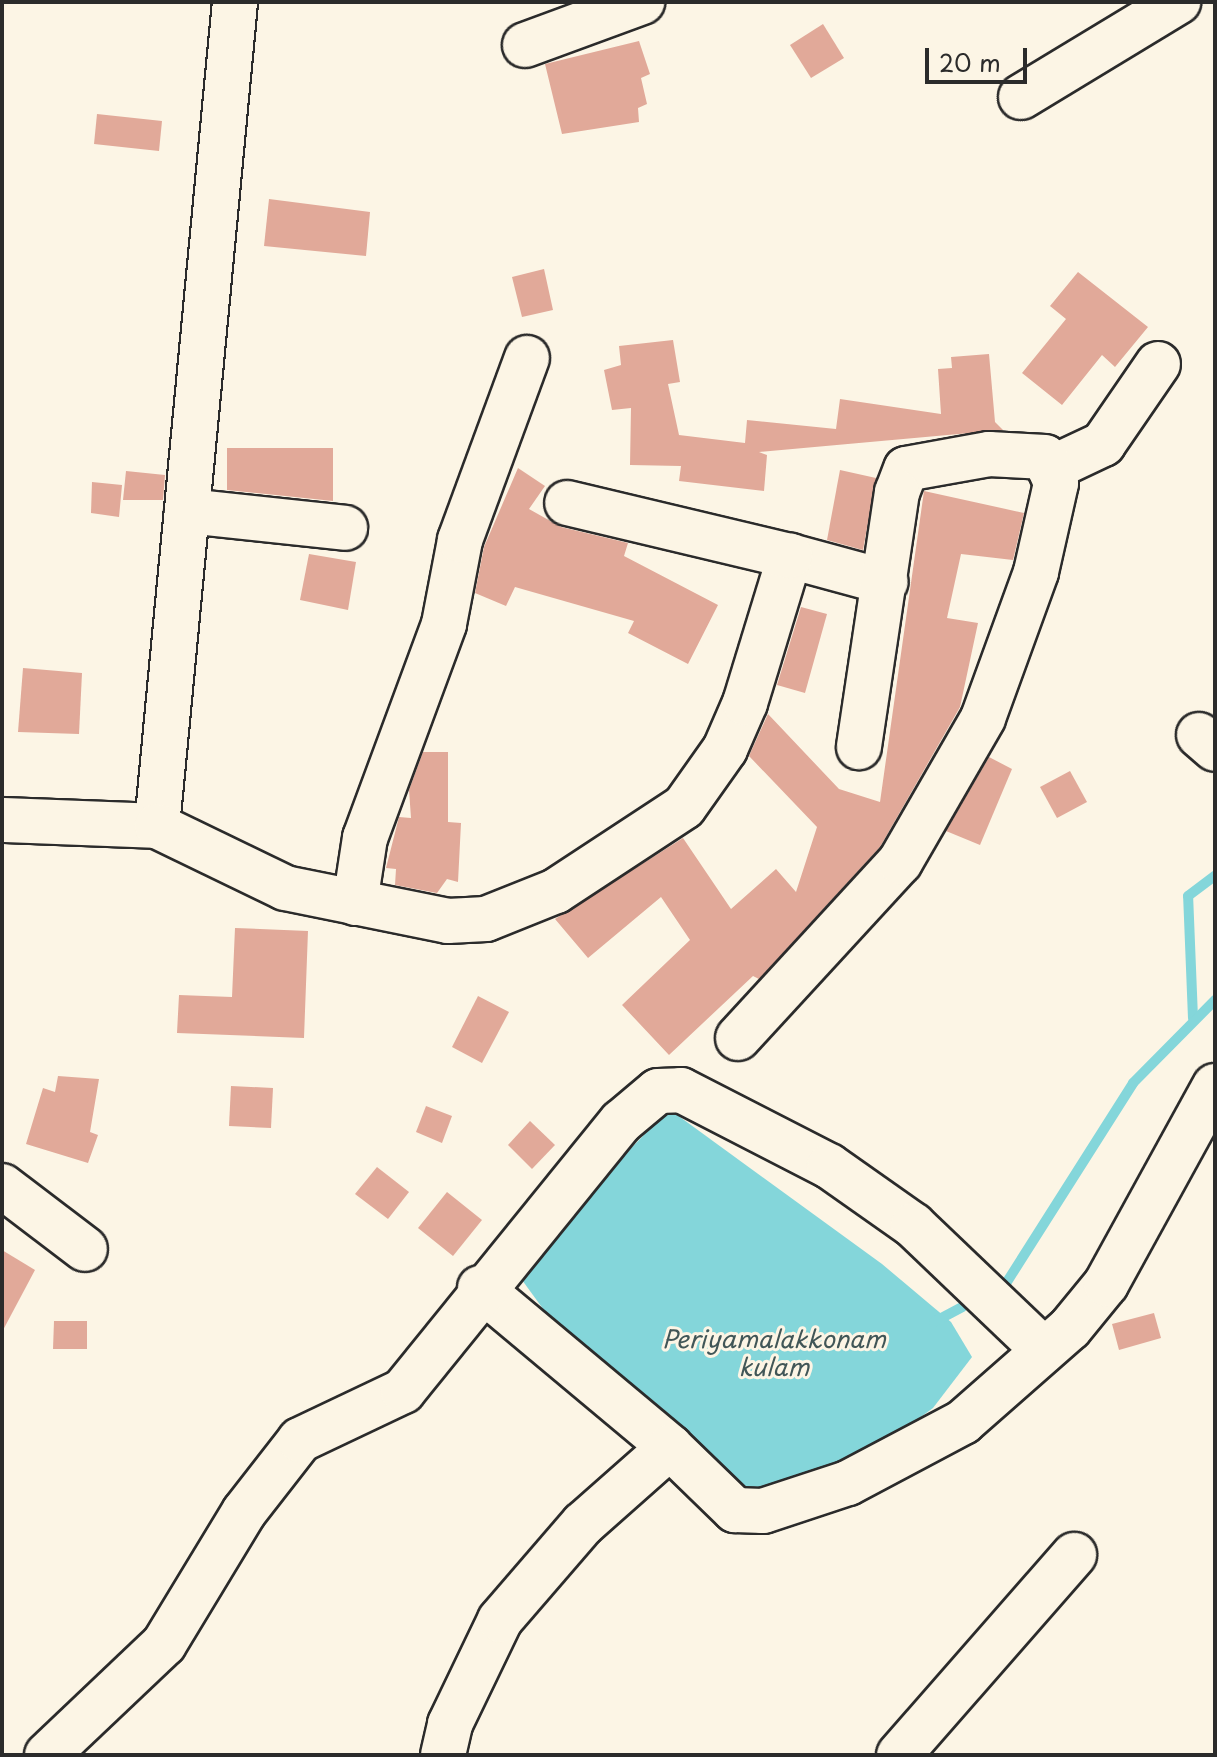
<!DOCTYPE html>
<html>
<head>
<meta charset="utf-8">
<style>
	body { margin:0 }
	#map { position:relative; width:1217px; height:1757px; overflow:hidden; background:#fcf5e5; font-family:"Playpen Sans",sans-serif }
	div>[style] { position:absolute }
	.water>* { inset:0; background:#84d6da }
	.stream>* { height:10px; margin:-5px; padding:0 5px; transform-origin:5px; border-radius:5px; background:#84d6da }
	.building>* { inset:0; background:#e1a999 }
	.roads { filter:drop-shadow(2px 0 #2b2b2b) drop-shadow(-2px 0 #2b2b2b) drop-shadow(0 2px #2b2b2b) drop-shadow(0 -2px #2b2b2b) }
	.minor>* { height:44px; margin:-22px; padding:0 22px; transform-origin:22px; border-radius:22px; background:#fcf5e5 }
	span { translate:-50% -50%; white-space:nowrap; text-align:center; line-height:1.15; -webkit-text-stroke:6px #fcf5e5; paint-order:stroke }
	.water-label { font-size:24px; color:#415657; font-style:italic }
	.frame { position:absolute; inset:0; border:4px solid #2b2b2b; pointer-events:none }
	.scale { position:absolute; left:925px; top:48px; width:102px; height:36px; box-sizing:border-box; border:4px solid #2b2b2b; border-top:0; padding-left:10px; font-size:24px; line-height:28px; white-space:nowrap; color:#2b2b2b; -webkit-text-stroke:6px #fcf5e5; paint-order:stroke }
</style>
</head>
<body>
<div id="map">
	<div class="water">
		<i style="clip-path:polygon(669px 1109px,882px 1264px,951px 1322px,972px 1357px,933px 1408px,876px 1450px,743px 1505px,557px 1328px,514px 1269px)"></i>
	</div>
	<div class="stream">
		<i style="left:1193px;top:1018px;width:122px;rotate:-92.3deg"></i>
		<i style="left:1188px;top:896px;width:34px;rotate:-37deg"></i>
		<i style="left:1005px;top:1285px;width:239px;rotate:-57.6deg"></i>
		<i style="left:1133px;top:1083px;width:117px;rotate:-45.3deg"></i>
		<i style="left:934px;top:1322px;width:32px;rotate:-28deg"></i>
	</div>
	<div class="building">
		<i style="clip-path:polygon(823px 24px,844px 58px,811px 78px,790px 45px)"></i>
		<i style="clip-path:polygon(639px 41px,650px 74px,641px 78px,647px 104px,638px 108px,639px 122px,562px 134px,545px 64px)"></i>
		<i style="clip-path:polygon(97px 114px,162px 121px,159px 151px,94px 144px)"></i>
		<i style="clip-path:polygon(269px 199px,370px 212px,366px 256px,264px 246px)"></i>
		<i style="clip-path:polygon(544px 269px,553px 310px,522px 317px,512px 277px)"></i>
		<i style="clip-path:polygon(1078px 272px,1148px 327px,1115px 367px,1102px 355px,1062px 405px,1022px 373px,1066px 319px,1050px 306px)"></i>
		<i style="clip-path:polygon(673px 340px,680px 382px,668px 384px,679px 435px,745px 443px,747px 420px,836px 429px,840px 399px,941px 414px,938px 369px,952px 368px,951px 357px,989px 354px,995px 422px,1003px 430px,759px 452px,767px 455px,764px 491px,679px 481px,681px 466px,630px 465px,631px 408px,612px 410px,604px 370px,621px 365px,619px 346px)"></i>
		<i style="clip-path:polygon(227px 448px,333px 448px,333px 501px,227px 490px)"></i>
		<i style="clip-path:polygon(518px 468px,545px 486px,529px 509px,561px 527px,628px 543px,624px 556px,718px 605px,688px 664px,628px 633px,634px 621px,515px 587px,506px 606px,475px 593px,484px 547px)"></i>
		<i style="clip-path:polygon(840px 470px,876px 478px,863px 550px,827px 540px)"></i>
		<i style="clip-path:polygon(126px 471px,165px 475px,163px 500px,123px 500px)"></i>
		<i style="clip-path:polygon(92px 482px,122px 485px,119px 517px,91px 513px)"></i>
		<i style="clip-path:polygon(924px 491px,1024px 513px,1013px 560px,961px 554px,947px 618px,978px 623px,960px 707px,880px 847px,759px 979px,753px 976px,669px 1055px,622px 1005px,690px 940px,661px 897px,588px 958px,555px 919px,683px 838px,731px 909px,776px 869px,796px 892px,817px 827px,749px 756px,768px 714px,839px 789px,880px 802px)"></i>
		<i style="clip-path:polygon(309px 554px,356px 562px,348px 610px,300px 600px)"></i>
		<i style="clip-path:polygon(801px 607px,827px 614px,805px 693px,777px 685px)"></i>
		<i style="clip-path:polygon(23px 668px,82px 673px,79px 734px,18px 732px)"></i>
		<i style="clip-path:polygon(423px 752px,448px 752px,448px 822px,461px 823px,458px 882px,447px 879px,437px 893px,395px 885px,396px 869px,386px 868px,399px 817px,411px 818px,409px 790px)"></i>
		<i style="clip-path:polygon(989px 757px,1012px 769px,980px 845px,946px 831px)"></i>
		<i style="clip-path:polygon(1070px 771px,1087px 802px,1057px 818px,1040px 787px)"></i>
		<i style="clip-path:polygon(235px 928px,308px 931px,304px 1038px,177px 1033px,179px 995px,232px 997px)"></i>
		<i style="clip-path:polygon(478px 996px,509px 1012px,482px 1063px,452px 1047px)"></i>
		<i style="clip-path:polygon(58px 1076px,99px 1079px,90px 1132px,98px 1135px,88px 1163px,26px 1144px,43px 1088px,55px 1092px)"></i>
		<i style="clip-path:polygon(231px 1086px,273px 1088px,271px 1128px,229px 1126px)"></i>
		<i style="clip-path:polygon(426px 1106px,452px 1116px,442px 1143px,416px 1132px)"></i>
		<i style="clip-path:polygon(530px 1121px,555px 1145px,532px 1169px,508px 1145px)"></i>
		<i style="clip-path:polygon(377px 1167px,409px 1192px,388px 1219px,355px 1194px)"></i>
		<i style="clip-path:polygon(447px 1192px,482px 1220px,453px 1256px,418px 1228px)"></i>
		<i style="clip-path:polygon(2px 1250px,35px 1270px,2px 1332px)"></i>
		<i style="clip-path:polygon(1154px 1313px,1161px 1338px,1119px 1350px,1112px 1324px)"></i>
		<i style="clip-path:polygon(54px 1321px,87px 1321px,87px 1349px,53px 1349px)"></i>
	</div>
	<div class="roads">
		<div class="minor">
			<i style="left:525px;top:45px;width:125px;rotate:-20.2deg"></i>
			<i style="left:1021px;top:97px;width:184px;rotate:-31.2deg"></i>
			<i style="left:1050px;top:469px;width:59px;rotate:-25.3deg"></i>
			<i style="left:1103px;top:444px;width:97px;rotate:-55.5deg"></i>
			<i style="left:187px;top:511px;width:159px;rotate:6.1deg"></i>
			<i style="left:790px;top:556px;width:99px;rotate:15.2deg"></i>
			<i style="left:1199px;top:735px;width:21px;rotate:41deg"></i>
			<i style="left:2px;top:820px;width:155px;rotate:2.2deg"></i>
			<i style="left:157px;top:826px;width:828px;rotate:-84.59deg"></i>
			<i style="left:157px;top:826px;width:142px;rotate:25.8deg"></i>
			<i style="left:285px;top:888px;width:166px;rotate:11.4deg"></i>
			<i style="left:448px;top:921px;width:38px;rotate:-3deg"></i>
			<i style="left:486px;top:919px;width:75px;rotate:-21.8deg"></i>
			<i style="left:556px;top:891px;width:153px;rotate:-33.3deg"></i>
			<i style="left:684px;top:807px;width:71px;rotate:-54.7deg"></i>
			<i style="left:725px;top:749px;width:50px;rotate:-66.5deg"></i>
			<i style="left:745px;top:703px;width:154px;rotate:-73deg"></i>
			<i style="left:790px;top:556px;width:229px;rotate:-166.6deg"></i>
			<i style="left:355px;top:903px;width:66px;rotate:-81.3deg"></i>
			<i style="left:365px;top:838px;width:228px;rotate:-69.7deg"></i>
			<i style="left:444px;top:624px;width:86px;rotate:-79.2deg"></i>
			<i style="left:460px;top:540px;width:194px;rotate:-69.8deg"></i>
			<i style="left:738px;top:1038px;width:239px;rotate:-47.4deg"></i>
			<i style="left:900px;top:862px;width:166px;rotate:-60deg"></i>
			<i style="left:983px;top:718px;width:155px;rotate:-70deg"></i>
			<i style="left:1036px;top:572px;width:91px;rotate:-77.3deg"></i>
			<i style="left:1056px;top:483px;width:28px;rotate:-113deg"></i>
			<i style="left:1045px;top:457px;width:56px;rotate:-176.9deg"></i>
			<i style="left:989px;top:454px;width:84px;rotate:169.8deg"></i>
			<i style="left:906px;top:469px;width:25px;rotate:111deg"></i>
			<i style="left:897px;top:492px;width:258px;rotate:98.5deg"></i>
			<i style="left:2px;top:1186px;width:104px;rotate:37.2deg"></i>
			<i style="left:480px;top:1288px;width:248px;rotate:39.9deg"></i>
			<i style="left:47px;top:1755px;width:161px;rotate:-43.5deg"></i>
			<i style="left:164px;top:1644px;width:154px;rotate:-58.8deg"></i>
			<i style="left:244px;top:1512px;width:91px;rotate:-52.1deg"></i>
			<i style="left:300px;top:1440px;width:114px;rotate:-25.4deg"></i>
			<i style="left:403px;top:1391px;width:346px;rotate:-51deg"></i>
			<i style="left:621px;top:1122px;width:48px;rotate:-40deg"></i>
			<i style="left:658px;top:1091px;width:23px;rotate:-2deg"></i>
			<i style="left:681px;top:1090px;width:166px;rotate:27.2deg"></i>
			<i style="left:829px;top:1166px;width:103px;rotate:35.1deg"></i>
			<i style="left:913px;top:1225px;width:181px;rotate:43.7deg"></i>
			<i style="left:443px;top:1755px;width:32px;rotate:-77deg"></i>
			<i style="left:450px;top:1724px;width:115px;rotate:-64.3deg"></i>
			<i style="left:500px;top:1620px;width:127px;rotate:-49.2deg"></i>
			<i style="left:583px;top:1524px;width:116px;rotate:-41.5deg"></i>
			<i style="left:670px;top:1447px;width:91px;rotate:44.1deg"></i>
			<i style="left:735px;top:1510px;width:28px;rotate:2deg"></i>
			<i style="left:763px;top:1511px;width:89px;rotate:-18.2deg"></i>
			<i style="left:848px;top:1483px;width:130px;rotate:-27.9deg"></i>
			<i style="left:963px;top:1422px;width:142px;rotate:-41.3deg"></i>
			<i style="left:1070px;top:1328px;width:57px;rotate:-50.7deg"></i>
			<i style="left:1106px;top:1284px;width:226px;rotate:-61.2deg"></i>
			<i style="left:899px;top:1755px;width:266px;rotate:-48.8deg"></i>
		</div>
	</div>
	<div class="water-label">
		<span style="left:774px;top:1353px">Periyamalakkonam<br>kulam</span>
	</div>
	<div class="frame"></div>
	<div class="scale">20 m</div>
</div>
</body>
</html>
